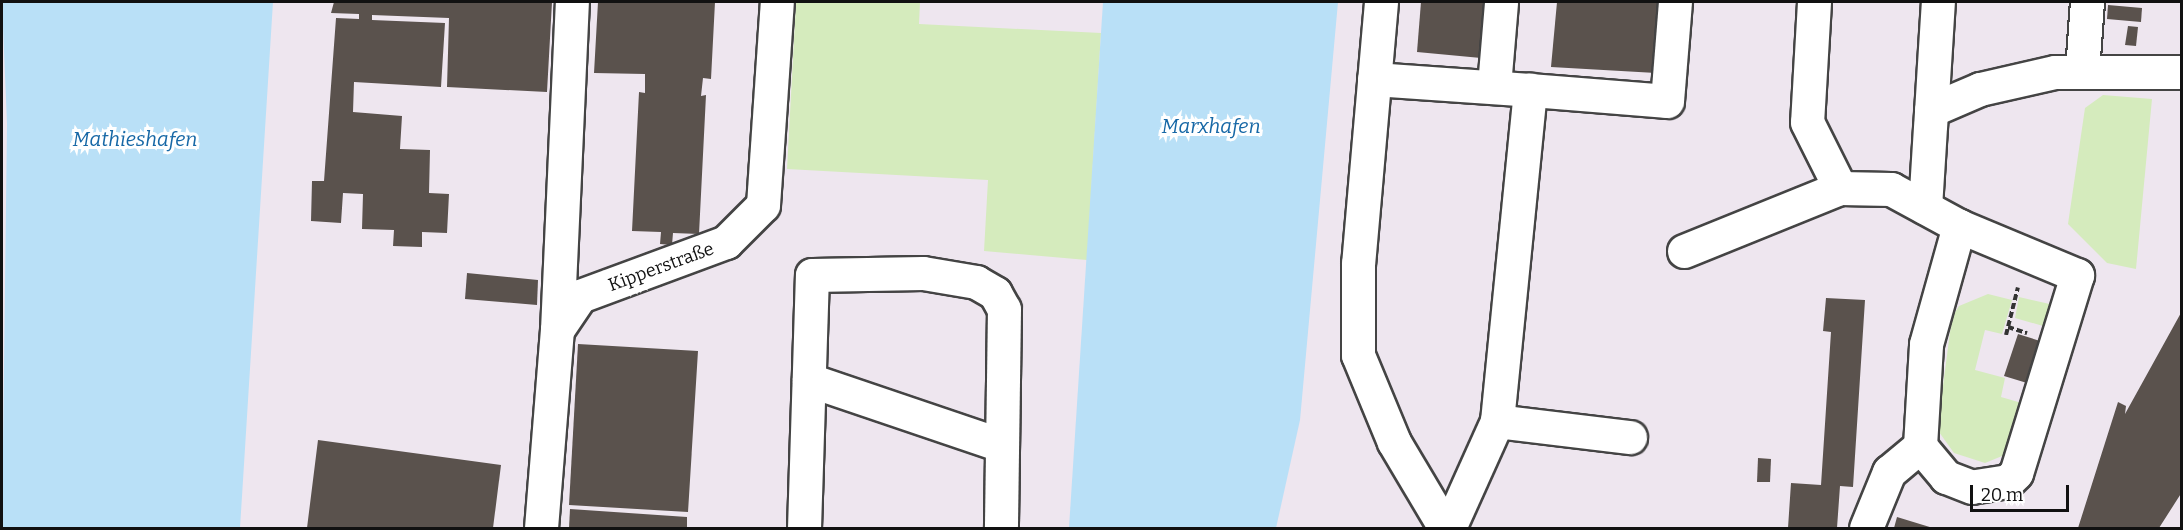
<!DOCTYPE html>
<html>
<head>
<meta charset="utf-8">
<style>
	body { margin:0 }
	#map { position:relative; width:2183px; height:530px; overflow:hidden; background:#fffdf5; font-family:Bitter,serif }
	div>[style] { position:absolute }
	.industrial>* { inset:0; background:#eee6ef }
	.green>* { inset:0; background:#d5ebbd }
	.water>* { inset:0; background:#b9e0f7 }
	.building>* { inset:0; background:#5a524d }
	.path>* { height:4px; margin-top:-2px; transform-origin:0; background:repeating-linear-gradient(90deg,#333 0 6px,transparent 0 9px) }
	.roads { filter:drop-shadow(2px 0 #444) drop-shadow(-2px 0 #444) drop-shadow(0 2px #444) drop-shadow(0 -2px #444) }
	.minor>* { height:33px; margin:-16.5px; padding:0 16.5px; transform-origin:16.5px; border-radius:16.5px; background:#fff }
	span { translate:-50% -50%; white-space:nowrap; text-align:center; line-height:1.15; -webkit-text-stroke:6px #fff; paint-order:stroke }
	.street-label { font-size:18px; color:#111 }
	.water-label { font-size:20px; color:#1768a6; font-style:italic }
	.frame { position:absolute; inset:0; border:3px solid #111; pointer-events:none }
	.scale { position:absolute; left:1970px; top:485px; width:99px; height:27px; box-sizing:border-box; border:3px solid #111; border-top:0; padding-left:8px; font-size:18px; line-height:21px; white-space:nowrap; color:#111; -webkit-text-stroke:4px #fff; paint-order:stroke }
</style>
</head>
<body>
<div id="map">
	<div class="industrial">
		<i style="clip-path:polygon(2px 2px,2181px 2px,2181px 528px,2px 528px)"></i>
	</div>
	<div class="green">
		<i style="clip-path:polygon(796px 2px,920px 2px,919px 24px,1101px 33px,1087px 260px,984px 251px,988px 180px,787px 169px)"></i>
		<i style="clip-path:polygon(2103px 95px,2152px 99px,2136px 269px,2107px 263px,2068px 224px,2085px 108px)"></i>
		<i style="clip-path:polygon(1988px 294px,2012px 300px,2002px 334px,1985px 330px,1975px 370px,2005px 378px,2001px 397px,2032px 406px,2007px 454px,1985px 463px,1954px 453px,1939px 432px,1939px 416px,1952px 317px,1959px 306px)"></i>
		<i style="clip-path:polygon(2019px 297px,2054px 305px,2050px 328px,2015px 318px)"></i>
	</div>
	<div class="water">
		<i style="clip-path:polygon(2px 2px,273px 2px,240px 528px,2px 528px,7px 124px)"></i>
		<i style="clip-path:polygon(1103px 2px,1338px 2px,1300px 420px,1276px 528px,1069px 528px)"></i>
	</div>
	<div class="building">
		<i style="clip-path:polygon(334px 2px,552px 2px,547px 92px,447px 87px,449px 18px,372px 15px,372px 20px,445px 23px,441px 87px,354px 82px,353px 112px,402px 116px,400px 149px,430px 150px,429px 193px,449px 194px,447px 233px,422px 232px,422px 247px,393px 246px,394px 230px,362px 229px,363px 194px,343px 193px,341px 223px,311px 221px,312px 181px,324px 181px,336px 18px,359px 19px,359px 14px,331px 13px)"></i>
		<i style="clip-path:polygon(598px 2px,715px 2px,711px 79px,703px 78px,701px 96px,706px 95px,699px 234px,673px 233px,672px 245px,660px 244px,661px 232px,632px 231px,639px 92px,645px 93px,645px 74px,594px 73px)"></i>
		<i style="clip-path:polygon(1421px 2px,1486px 2px,1481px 58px,1417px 52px)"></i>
		<i style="clip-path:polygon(1557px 2px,1662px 2px,1656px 73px,1551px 67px)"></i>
		<i style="clip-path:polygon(2108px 5px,2142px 8px,2141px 22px,2107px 19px)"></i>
		<i style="clip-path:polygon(2128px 26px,2138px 27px,2136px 46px,2125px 45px)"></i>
		<i style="clip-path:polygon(467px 273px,538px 280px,537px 305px,465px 299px)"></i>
		<i style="clip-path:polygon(1826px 298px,1865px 300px,1853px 487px,1840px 486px,1837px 528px,1788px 528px,1791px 483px,1821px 485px,1831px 332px,1823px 331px)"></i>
		<i style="clip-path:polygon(2182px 311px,2182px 492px,2159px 528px,2078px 528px,2118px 402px,2126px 406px,2125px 414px)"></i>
		<i style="clip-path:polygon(2018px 334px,2040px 341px,2027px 383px,2004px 376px)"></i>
		<i style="clip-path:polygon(578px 344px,698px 351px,688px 512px,569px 505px)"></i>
		<i style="clip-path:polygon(318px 440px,501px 465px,493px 528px,307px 528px)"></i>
		<i style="clip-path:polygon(1758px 458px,1771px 459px,1770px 482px,1757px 482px)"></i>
		<i style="clip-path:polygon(570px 509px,687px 517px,687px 528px,569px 528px)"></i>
		<i style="clip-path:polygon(1897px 517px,1933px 528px,1894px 528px)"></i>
	</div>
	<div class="path">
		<i style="left:2008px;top:327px;width:20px;rotate:18deg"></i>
		<i style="left:2006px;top:335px;width:49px;rotate:-76deg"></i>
	</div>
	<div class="roads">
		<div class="minor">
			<i style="left:1381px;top:2px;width:262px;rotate:95deg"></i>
			<i style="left:1358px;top:263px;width:92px;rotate:90deg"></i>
			<i style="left:1358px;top:355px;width:94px;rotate:67.5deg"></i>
			<i style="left:1394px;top:442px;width:100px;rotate:59.3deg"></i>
			<i style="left:1814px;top:2px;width:120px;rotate:93.3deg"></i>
			<i style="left:1807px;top:122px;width:74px;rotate:63.4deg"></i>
			<i style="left:2082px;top:71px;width:69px;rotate:-85.9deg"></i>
			<i style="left:1374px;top:79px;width:156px;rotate:4deg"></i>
			<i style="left:1494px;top:86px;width:84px;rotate:-85.2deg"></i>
			<i style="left:1931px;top:110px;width:53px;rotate:-23.2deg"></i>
			<i style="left:1980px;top:89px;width:77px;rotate:-12.8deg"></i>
			<i style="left:2055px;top:72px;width:127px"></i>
			<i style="left:1925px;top:207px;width:205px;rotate:-86.4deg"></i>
			<i style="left:1684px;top:251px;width:168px;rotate:-22deg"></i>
			<i style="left:1840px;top:188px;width:51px;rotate:1.1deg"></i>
			<i style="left:1891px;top:189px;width:77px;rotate:28.6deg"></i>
			<i style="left:1959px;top:226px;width:128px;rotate:22.6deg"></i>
			<i style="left:2077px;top:275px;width:207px;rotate:107.1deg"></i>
			<i style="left:2016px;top:473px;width:11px;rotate:135deg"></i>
			<i style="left:2008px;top:481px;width:36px;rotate:171deg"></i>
			<i style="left:1972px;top:487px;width:28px;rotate:-159deg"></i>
			<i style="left:1946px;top:477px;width:40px;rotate:-130deg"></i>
			<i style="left:1920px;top:446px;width:102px;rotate:-86.6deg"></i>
			<i style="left:1926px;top:344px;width:123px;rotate:-74.4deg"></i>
			<i style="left:557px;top:330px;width:328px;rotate:-87.4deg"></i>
			<i style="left:809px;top:380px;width:203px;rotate:18.7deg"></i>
			<i style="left:1497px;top:421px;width:134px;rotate:6.9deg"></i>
			<i style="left:541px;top:528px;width:199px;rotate:-85.4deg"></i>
			<i style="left:557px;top:330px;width:41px;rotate:-55.9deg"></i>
			<i style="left:580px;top:296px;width:156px;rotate:-20.3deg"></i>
			<i style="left:726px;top:242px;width:52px;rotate:-45deg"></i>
			<i style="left:763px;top:205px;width:203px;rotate:-86.1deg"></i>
			<i style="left:804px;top:528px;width:253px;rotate:-88.2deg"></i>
			<i style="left:812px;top:275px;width:111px;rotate:-1deg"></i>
			<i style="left:923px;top:273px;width:54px;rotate:9.6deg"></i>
			<i style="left:976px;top:282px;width:22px;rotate:30deg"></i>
			<i style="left:995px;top:293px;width:18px;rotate:61deg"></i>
			<i style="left:1004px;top:309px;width:219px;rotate:90.8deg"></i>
			<i style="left:1449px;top:528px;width:117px;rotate:-65.8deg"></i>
			<i style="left:1497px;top:421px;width:333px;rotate:-84.3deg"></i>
			<i style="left:1530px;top:90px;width:137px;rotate:4.6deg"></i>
			<i style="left:1667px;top:101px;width:99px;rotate:-85.4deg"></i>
			<i style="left:1866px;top:528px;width:61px;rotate:-67.7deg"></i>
			<i style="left:1889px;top:472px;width:40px;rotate:-40deg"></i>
		</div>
	</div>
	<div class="street-label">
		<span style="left:661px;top:267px;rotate:-20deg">Kipperstraße</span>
	</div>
	<div class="water-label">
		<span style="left:1211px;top:126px">Marxhafen</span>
		<span style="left:135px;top:139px">Mathieshafen</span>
	</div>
	<div class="frame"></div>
	<div class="scale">20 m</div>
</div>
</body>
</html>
